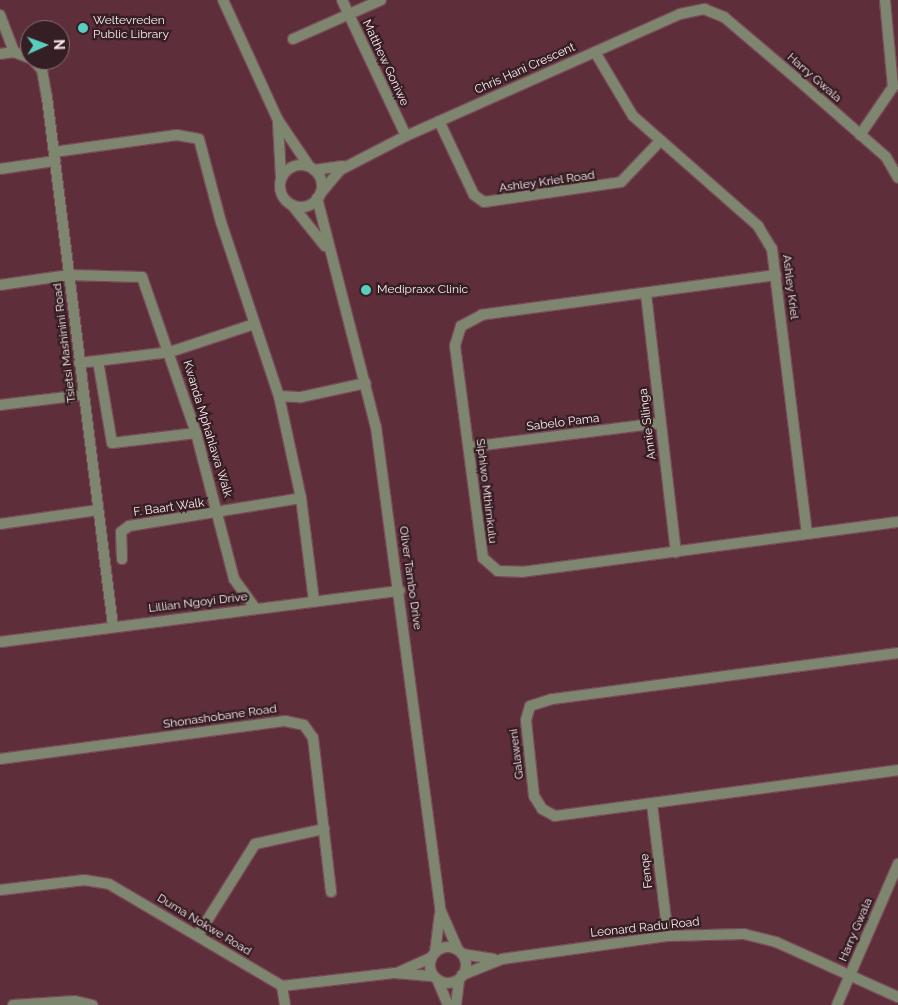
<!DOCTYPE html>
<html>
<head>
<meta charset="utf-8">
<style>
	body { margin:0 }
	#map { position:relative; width:898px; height:1005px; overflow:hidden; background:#5f2e3b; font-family:Raleway,sans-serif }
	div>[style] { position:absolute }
	.roads { filter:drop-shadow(1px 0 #784c57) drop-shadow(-1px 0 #784c57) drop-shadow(0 1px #784c57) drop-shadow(0 -1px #784c57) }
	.minor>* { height:10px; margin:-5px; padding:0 5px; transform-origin:5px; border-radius:5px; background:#7e8670 }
	.tertiary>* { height:10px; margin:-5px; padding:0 5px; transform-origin:5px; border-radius:5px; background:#7e8670 }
	.tertiary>.ring { margin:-5px; padding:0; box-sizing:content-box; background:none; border:10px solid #7e8670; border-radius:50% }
	.dots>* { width:14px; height:14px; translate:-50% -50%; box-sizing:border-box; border:2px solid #351f24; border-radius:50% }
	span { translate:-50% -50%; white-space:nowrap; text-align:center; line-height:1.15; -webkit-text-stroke:4.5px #351f24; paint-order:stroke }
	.poi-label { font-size:12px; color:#fce9ed }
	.left { translate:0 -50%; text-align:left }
	.street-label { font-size:12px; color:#fce9ed }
	.north { position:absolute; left:20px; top:20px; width:50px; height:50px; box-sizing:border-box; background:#351f24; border:1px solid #857074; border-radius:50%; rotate:88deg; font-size:14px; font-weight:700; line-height:20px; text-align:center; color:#fce9ed }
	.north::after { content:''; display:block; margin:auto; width:18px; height:22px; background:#59cebf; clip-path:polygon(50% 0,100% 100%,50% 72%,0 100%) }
</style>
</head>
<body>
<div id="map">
	<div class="roads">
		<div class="minor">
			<i style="left:342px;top:0;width:150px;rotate:64.8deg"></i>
			<i style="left:0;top:15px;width:40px;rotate:69deg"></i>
			<i style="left:293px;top:39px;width:96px;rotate:-23.9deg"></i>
			<i style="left:595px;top:52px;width:74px;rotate:59.3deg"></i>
			<i style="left:633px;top:116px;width:167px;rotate:41.3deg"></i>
			<i style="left:758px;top:226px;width:27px;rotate:59deg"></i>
			<i style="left:772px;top:249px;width:287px;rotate:83deg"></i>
			<i style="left:0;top:54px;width:14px;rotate:-8deg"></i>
			<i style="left:14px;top:52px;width:17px;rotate:21deg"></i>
			<i style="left:33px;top:60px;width:13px;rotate:48deg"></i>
			<i style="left:42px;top:70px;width:27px;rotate:80deg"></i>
			<i style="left:47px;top:97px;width:533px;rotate:82.89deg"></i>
			<i style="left:439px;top:121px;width:82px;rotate:64.7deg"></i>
			<i style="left:474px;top:195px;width:12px;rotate:35deg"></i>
			<i style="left:484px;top:202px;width:138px;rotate:-8.3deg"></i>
			<i style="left:621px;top:182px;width:57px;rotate:-46.4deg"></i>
			<i style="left:860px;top:135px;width:58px;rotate:-55.5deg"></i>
			<i style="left:893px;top:87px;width:87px;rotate:-95.3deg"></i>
			<i style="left:54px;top:152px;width:124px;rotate:-7.9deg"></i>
			<i style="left:177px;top:135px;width:22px;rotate:10deg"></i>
			<i style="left:199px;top:139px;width:86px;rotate:75.2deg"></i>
			<i style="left:221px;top:222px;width:183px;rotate:71.6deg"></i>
			<i style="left:279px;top:396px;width:22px;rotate:3deg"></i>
			<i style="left:301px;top:397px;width:66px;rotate:-12.2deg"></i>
			<i style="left:0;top:169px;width:56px;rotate:-8.3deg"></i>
			<i style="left:314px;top:170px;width:29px;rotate:-8deg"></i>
			<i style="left:320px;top:194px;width:31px;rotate:-50deg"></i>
			<i style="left:340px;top:170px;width:74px;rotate:-27.3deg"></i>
			<i style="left:406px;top:136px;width:300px;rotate:-24deg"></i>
			<i style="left:680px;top:14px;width:25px;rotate:-12deg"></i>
			<i style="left:704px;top:9px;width:22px;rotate:22deg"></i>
			<i style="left:724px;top:17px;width:96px;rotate:40.3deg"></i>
			<i style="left:797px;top:79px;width:118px;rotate:41.2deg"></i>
			<i style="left:886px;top:157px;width:24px;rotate:60deg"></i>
			<i style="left:776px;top:275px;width:297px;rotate:172.3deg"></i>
			<i style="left:482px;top:315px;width:24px;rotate:152deg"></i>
			<i style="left:461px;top:326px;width:21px;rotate:107deg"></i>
			<i style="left:455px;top:346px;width:214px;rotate:82.5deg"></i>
			<i style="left:483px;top:558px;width:20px;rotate:41deg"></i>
			<i style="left:498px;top:571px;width:24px;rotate:2deg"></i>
			<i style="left:522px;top:572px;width:379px;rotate:-7.6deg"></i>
			<i style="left:0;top:285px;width:70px;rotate:-8.2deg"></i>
			<i style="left:69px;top:275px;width:73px;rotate:1.6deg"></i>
			<i style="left:142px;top:277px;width:165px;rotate:70.9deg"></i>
			<i style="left:196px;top:433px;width:151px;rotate:75.4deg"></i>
			<i style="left:234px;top:579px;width:37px;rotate:54deg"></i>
			<i style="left:646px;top:294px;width:260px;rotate:83.4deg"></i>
			<i style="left:98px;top:361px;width:83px;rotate:80.3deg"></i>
			<i style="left:112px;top:443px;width:85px;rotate:-6.8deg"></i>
			<i style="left:79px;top:363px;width:92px;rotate:-6.9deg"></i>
			<i style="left:170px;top:352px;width:89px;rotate:-18.4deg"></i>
			<i style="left:0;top:405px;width:84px;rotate:-6.9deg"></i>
			<i style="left:469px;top:447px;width:193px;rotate:-7.2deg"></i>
			<i style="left:301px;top:498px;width:104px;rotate:82.8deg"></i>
			<i style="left:0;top:524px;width:99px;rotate:-8.1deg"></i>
			<i style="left:122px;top:559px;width:27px;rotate:-92deg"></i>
			<i style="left:121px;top:532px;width:10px;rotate:-37deg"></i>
			<i style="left:129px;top:526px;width:174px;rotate:-9.2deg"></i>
			<i style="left:301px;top:498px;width:104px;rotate:-102.2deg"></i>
			<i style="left:0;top:642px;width:403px;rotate:-7.3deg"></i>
			<i style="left:898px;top:653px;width:349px;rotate:172.4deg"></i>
			<i style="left:552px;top:699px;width:23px;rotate:162deg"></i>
			<i style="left:530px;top:706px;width:15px;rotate:106deg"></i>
			<i style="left:526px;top:720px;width:76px;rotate:84deg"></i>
			<i style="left:534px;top:796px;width:15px;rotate:58deg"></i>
			<i style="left:542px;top:809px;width:15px;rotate:28deg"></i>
			<i style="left:555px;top:816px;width:346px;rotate:-7.6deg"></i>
			<i style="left:0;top:759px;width:288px;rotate:-7.6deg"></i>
			<i style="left:285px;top:721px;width:19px;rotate:12deg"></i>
			<i style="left:304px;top:725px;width:16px;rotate:55deg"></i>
			<i style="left:313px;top:738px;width:155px;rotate:83.3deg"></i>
			<i style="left:652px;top:804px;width:133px;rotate:83.1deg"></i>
			<i style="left:0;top:890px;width:85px;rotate:-6.8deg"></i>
			<i style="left:84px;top:880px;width:25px;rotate:9deg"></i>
			<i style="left:109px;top:884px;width:201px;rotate:30.5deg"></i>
			<i style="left:282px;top:986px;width:114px;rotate:-6.6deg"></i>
			<i style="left:395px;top:973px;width:38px;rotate:5deg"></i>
			<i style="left:198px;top:935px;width:107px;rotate:-57.9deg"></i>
			<i style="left:255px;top:844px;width:71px;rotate:-12.3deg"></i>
			<i style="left:462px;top:954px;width:32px;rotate:9deg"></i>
			<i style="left:399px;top:972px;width:36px;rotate:-24deg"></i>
			<i style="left:462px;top:975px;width:43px;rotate:-21.8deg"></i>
			<i style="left:502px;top:959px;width:168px;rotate:-7.9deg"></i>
			<i style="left:668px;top:936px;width:76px;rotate:-1.5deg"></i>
			<i style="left:744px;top:934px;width:33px;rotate:14deg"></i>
			<i style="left:776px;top:942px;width:134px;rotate:24.3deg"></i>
			<i style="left:282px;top:986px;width:19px;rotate:81deg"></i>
			<i style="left:13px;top:1005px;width:62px;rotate:-3.7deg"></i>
			<i style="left:75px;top:1001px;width:18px;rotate:13deg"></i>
			<i style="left:837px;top:1005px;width:154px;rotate:-66.6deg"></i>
		</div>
		<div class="tertiary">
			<i style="left:223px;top:0;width:132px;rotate:65.4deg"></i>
			<i style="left:278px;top:120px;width:55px;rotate:56deg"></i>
			<i style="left:278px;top:123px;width:54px;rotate:86.8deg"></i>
			<i class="ring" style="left:280px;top:165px;width:32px;height:32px"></i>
			<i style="left:317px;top:198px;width:236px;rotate:75.6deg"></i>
			<i style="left:376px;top:427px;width:486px;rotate:82.4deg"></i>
			<i style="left:440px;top:909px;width:45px;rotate:66.3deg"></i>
			<i style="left:292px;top:205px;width:53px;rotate:51.2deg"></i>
			<i class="ring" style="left:430px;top:947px;width:26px;height:26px"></i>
			<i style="left:435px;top:953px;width:38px;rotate:-83deg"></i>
			<i style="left:437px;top:979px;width:28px;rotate:67deg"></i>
			<i style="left:456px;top:1005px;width:26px;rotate:-83deg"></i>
		</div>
	</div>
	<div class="dots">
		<i style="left:83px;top:28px;background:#59cebf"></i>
		<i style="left:366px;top:290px;background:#59cebf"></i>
	</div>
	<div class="poi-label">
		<span class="left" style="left:93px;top:28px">Weltevreden<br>Public Library</span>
		<span class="left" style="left:377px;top:290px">Medipraxx Clinic</span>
	</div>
	<div class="street-label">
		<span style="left:385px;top:63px;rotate:65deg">Matthew Goniwe</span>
		<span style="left:525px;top:69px;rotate:-24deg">Chris Hani Crescent</span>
		<span style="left:814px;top:78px;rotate:41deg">Harry Gwala</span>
		<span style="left:547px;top:182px;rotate:-8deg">Ashley Kriel Road</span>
		<span style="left:790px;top:287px;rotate:83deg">Ashley Kriel</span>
		<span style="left:65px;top:343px;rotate:-97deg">Tsietsi Mashinini Road</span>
		<span style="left:563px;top:423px;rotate:-7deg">Sabelo Pama</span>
		<span style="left:648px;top:424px;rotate:-97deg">Annie Silinga</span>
		<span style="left:207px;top:429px;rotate:73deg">Kwanda Mphahlawa Walk</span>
		<span style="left:486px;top:491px;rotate:83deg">Siphiwo Mthimkulu</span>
		<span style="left:169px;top:508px;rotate:-8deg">F. Baart Walk</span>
		<span style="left:410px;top:578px;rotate:82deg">Oliver Tambo Drive</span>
		<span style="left:198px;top:603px;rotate:-7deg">Lillian Ngoyi Drive</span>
		<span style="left:220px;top:717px;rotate:-8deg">Shonashobane Road</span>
		<span style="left:517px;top:754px;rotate:-97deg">Galaweni</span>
		<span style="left:647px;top:871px;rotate:-97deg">Fenqe</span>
		<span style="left:204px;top:925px;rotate:31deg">Duma Nokwe Road</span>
		<span style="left:645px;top:928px;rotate:-6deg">Leonard Radu Road</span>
		<span style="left:856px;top:930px;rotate:-67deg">Harry Gwala</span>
	</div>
	<div class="north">N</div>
</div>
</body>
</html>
